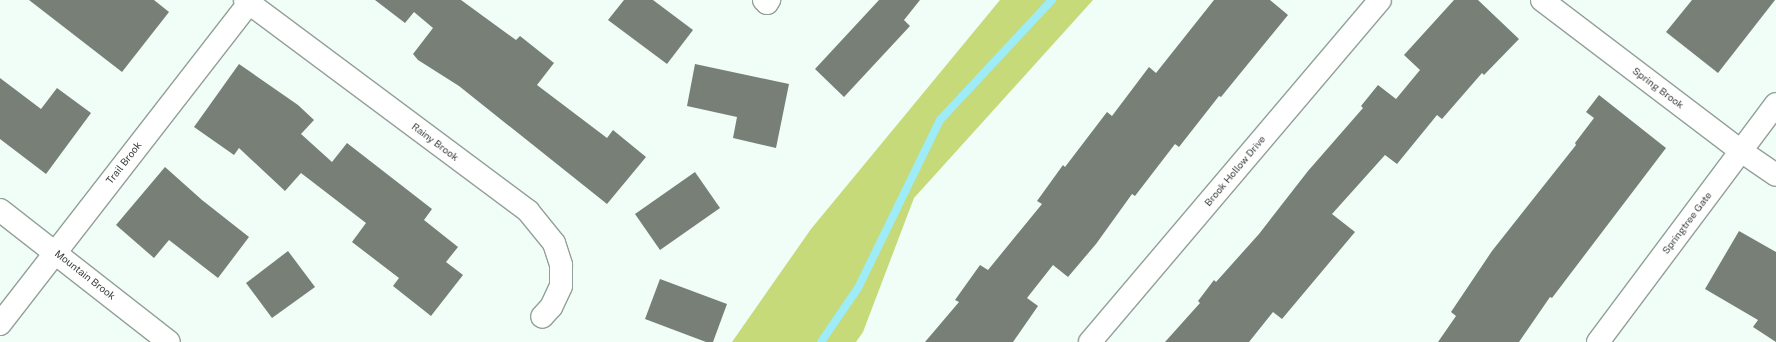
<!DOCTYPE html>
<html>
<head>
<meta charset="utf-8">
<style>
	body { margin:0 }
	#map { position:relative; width:1776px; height:342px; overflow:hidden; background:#f0fef7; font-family:"Public Sans",sans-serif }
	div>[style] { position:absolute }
	.green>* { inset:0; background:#c6da79 }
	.stream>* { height:8px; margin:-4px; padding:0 4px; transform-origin:4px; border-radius:4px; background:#9eecf7 }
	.building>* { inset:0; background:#777f76 }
	.roads { filter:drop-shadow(1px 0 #93a099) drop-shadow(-1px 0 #93a099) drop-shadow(0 1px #93a099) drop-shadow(0 -1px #93a099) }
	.minor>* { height:22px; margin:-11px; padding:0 11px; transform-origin:11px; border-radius:11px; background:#fff }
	span { translate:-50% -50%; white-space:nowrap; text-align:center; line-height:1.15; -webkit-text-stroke:4px #fff; paint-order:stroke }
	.street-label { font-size:10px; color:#373c39 }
</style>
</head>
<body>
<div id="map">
	<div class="green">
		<i style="clip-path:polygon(1000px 0,1093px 0,914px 198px,863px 332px,856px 342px,732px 342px,811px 229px)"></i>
	</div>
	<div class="stream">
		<i style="left:821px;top:342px;width:65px;rotate:-55.6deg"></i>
		<i style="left:858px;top:288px;width:187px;rotate:-64deg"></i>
		<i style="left:940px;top:120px;width:164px;rotate:-47deg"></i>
	</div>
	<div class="building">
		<i style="clip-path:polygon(29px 0,154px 0,169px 12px,122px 72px)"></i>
		<i style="clip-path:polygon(375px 0,461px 0,516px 40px,520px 36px,554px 63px,537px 85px,607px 138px,613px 130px,646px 157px,607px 204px,459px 86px,418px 60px,413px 54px,433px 28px,414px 12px,405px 23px)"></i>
		<i style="clip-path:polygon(624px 0,653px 0,693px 30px,667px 64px,608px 20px)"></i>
		<i style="clip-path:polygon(879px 0,920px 0,904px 20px,910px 26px,844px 97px,815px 69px)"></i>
		<i style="clip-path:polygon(1214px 0,1270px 0,1288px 15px,1221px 97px,1219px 96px,1179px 147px,1175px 144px,1135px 196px,1132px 194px,1096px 244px,1068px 277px,1053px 265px,1027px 298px,1038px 306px,1013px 342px,925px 342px,959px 302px,955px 300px,980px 265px,988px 270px,1042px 204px,1037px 201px,1063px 165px,1065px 167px,1107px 112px,1112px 116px,1149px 67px,1156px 73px)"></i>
		<i style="clip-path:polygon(1454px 0,1478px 0,1519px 39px,1484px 75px,1482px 73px,1442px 119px,1437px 115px,1397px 164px,1385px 155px,1332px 214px,1355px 232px,1282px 319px,1273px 312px,1249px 342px,1165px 342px,1200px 303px,1198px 301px,1214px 280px,1216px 282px,1259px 234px,1308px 171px,1363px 108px,1361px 106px,1378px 85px,1396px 99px,1420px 70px,1404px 55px)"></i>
		<i style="clip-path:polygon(1692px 0,1775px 0,1718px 73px,1666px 32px)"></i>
		<i style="clip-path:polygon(239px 64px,298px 105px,314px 120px,301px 134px,332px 162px,347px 143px,432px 209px,424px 220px,458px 247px,446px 262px,463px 275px,431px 316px,393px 286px,399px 278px,352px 242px,366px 223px,301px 173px,285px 191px,239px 148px,234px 155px,194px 127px)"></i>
		<i style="clip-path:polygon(695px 64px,789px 84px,776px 148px,733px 138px,737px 117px,687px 106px)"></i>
		<i style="clip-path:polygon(0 78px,41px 109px,57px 88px,91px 113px,46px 174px,0 139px)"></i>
		<i style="clip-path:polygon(1599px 95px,1666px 148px,1552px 298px,1550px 297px,1519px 342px,1438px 342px,1456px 316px,1451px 312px,1492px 251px,1576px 145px,1575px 143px,1594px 118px,1586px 112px)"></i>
		<i style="clip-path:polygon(165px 167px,202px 200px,249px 237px,218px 278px,169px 240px,154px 258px,116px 225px)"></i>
		<i style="clip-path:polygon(695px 172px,720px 208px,660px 250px,635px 214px)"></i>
		<i style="clip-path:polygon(1739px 231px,1776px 252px,1776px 342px,1753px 327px,1758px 320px,1705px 289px)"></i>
		<i style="clip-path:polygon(288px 251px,315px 287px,272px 318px,246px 283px)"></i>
		<i style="clip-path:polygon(660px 279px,727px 304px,713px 342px,706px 342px,645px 319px)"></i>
	</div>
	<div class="roads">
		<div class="minor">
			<i style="left:245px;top:0;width:353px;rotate:36.7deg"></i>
			<i style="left:528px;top:211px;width:41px;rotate:50.9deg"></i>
			<i style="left:554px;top:243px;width:23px;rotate:72deg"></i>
			<i style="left:561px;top:265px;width:21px;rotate:90deg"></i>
			<i style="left:561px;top:286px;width:23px;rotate:115deg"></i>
			<i style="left:551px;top:307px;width:13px;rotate:132deg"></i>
			<i style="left:764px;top:0;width:4px;rotate:45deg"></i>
			<i style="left:767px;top:3px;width:4px;rotate:-56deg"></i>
			<i style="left:1542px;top:0;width:250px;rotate:37.2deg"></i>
			<i style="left:1741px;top:151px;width:42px;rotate:34.4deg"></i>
			<i style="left:0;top:210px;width:214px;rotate:38deg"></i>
			<i style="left:0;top:324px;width:406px;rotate:-52.2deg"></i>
			<i style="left:1090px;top:342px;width:448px;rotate:-49.7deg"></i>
			<i style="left:1598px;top:342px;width:297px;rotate:-53.2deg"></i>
		</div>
	</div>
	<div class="street-label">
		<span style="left:1658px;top:88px;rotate:37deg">Spring Brook</span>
		<span style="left:435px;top:142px;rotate:37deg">Rainy Brook</span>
		<span style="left:124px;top:163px;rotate:-52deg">Trail Brook</span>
		<span style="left:1235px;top:171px;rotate:-50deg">Brook Hollow Drive</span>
		<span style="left:1687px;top:223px;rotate:-53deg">Springtree Gate</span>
		<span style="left:85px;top:275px;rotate:38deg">Mountain Brook</span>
	</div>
</div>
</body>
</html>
